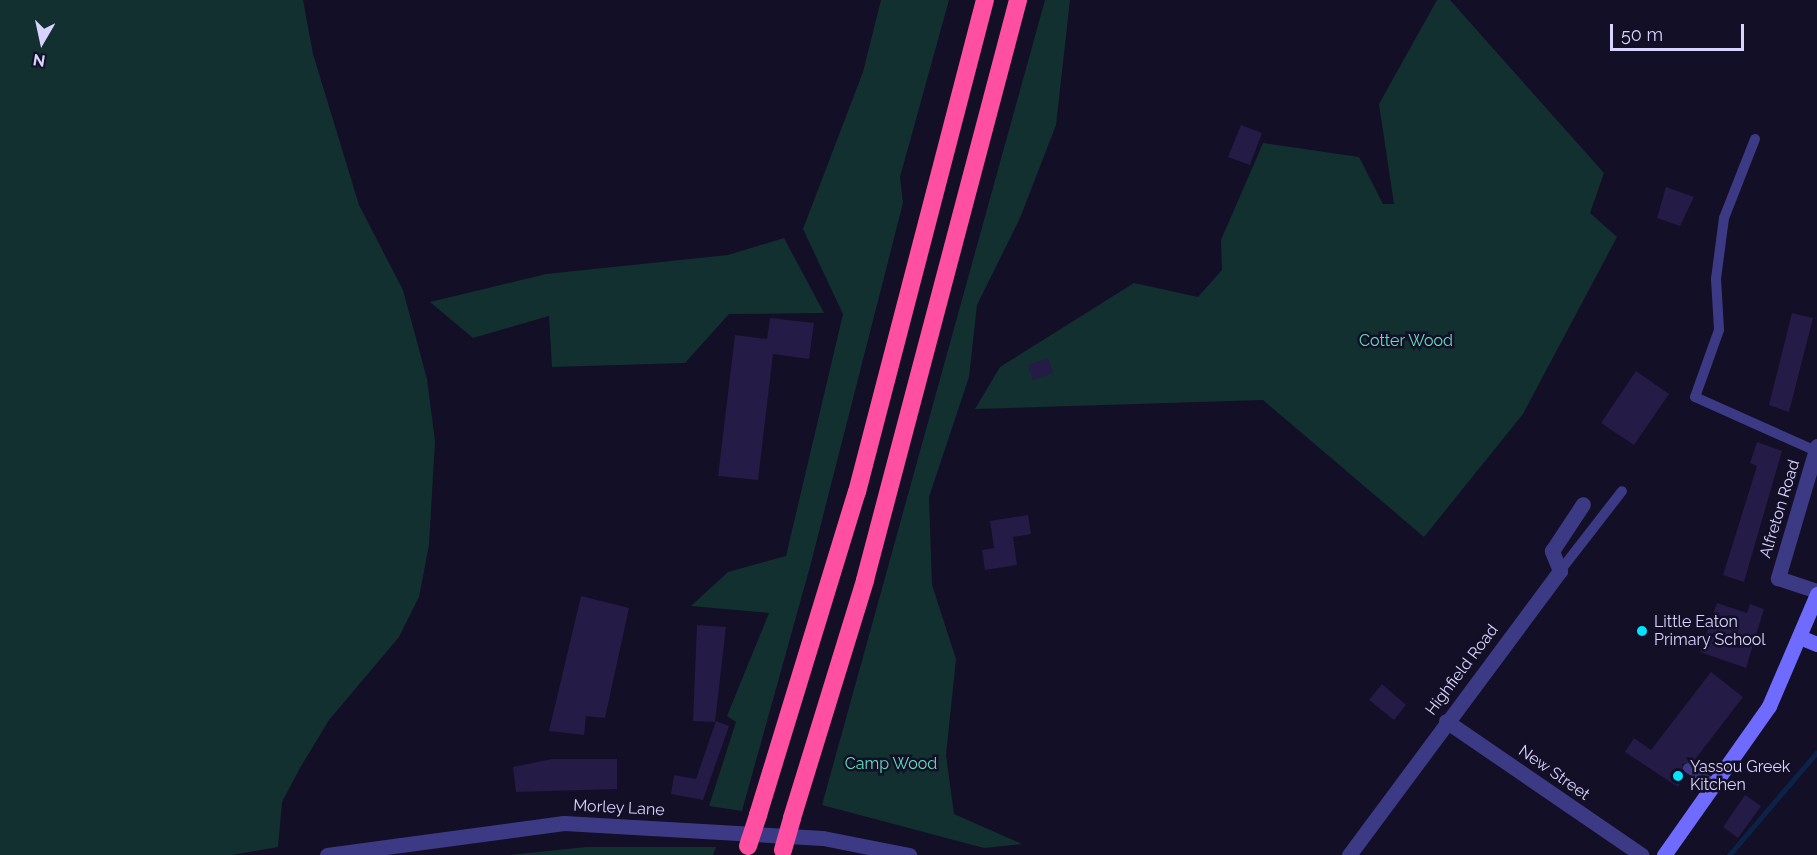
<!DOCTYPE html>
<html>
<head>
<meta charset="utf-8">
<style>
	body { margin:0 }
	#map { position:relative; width:1817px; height:855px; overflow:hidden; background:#130f26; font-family:Raleway,sans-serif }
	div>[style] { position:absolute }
	.green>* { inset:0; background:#12302f }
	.stream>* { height:5px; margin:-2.5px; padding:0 2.5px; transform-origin:2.5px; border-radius:2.5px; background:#0c2248 }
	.building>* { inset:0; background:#241b47 }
	.lane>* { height:10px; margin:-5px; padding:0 5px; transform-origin:5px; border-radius:5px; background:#3d3a85 }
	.street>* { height:15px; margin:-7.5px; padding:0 7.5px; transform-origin:7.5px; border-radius:7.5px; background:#3d3a85 }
	.secondary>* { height:15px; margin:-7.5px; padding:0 7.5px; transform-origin:7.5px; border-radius:7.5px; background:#6f6bff }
	.highway>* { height:18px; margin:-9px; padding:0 9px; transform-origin:9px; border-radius:9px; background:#ff4fa3 }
	.highway-bridge>* { height:18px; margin:-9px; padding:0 9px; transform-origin:9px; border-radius:9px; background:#ff4fa3 }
	.dots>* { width:16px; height:16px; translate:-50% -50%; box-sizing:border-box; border:3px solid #130f26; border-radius:50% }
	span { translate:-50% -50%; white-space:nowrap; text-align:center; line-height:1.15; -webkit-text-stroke:5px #130f26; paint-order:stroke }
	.park-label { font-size:16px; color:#5fe0c0 }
	.street-label { font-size:16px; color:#d9d4ff }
	.poi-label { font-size:16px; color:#d9d4ff }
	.left { translate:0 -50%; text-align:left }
	.north { position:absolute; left:12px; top:12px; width:60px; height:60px; -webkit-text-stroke:4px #130f26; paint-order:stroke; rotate:189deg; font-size:16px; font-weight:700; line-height:24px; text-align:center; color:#d9d4ff }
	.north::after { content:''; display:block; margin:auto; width:21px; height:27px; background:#d9d4ff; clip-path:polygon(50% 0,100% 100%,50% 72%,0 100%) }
	.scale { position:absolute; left:1610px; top:24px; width:134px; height:27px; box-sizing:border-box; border:3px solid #d9d4ff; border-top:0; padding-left:8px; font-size:18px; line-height:21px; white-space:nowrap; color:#d9d4ff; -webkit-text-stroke:4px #130f26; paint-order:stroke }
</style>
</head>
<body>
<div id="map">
	<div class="green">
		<i style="clip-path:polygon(0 0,303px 0,313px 54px,359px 205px,403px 290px,427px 379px,435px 441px,429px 545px,419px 597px,399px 637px,329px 720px,300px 768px,282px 802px,278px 847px,232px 855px,0 855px)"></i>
		<i style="clip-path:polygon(881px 0,949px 0,900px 177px,903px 203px,811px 563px,742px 811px,709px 806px,736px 722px,727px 716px,769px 613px,691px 606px,728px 572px,786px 556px,843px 314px,803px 229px,863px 72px)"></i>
		<i style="clip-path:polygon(1045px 0,1070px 0,1056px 125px,1020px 218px,977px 305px,969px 377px,929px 497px,932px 585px,956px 659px,946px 755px,954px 814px,1022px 844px,984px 848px,822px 805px)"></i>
		<i style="clip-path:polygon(1437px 0,1450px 0,1604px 173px,1590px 213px,1617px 237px,1523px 414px,1424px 537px,1263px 400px,975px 409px,1000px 367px,1134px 283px,1198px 297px,1222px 270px,1221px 240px,1263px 143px,1359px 157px,1383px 204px,1394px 204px,1379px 104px)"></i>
		<i style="clip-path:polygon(784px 238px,824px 313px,729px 314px,685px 363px,552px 367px,549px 316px,473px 338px,430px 302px,546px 274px,728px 255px)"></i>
		<i style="clip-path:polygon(586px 847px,716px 847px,713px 855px,509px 855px)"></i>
	</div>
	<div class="stream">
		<i style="left:1729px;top:855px;width:135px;rotate:-49.5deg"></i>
	</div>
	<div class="building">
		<i style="clip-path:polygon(1241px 125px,1262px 133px,1250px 165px,1228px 157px)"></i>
		<i style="clip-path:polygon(1666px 187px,1694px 197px,1680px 226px,1657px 218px)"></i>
		<i style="clip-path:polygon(1792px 313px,1813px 318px,1789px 412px,1769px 405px)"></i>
		<i style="clip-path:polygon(770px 318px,814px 323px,809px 359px,773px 354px,758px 480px,718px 476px,735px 335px,767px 339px)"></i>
		<i style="clip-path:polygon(1048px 358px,1053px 373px,1033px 380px,1028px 365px)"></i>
		<i style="clip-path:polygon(1636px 371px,1669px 394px,1634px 445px,1601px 423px)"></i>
		<i style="clip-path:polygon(1757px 442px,1782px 451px,1744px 582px,1723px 575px,1757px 466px,1750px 463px)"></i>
		<i style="clip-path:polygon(1028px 515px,1031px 534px,1013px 537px,1017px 565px,985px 570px,982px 550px,994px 548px,990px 521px)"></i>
		<i style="clip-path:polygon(581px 596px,629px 608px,605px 718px,586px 716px,584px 735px,549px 731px)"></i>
		<i style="clip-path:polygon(1717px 603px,1747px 613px,1750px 604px,1764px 609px,1746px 668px,1700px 652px)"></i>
		<i style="clip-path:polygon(697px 625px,726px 627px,715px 722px,693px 721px)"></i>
		<i style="clip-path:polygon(1711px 672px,1743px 697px,1693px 762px,1682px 764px,1685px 775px,1678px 787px,1625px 752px,1634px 738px,1651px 750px)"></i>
		<i style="clip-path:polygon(1382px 684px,1406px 705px,1394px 720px,1369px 700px)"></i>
		<i style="clip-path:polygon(716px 721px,729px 726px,703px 800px,671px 794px,674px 775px,696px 779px)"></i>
		<i style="clip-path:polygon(552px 759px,617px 759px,617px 789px,516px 792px,513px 767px)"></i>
		<i style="clip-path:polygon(1745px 795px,1761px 806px,1738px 838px,1723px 827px)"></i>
	</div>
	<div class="lane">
		<i style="left:1755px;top:139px;width:85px;rotate:111.4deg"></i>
		<i style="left:1724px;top:218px;width:62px;rotate:97.5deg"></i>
		<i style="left:1716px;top:279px;width:51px;rotate:86.6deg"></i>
		<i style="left:1719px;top:330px;width:71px;rotate:109.7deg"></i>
		<i style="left:1695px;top:397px;width:133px;rotate:24.1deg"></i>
		<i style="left:1560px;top:571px;width:101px;rotate:-52.2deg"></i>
		<i style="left:1688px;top:768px;width:34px;rotate:32deg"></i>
	</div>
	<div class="street">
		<i style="left:1817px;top:446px;width:138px;rotate:106.5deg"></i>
		<i style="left:1778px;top:578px;width:41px;rotate:18.4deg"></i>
		<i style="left:1446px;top:721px;width:237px;rotate:34.4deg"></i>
		<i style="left:327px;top:855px;width:239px;rotate:-7.7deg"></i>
		<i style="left:564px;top:823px;width:259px;rotate:3.3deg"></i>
		<i style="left:823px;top:838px;width:88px;rotate:11.2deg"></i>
		<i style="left:1349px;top:855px;width:354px;rotate:-53.4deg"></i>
		<i style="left:1560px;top:571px;width:22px;rotate:-112deg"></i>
		<i style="left:1552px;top:551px;width:56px;rotate:-56.6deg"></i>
	</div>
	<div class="secondary">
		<i style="left:1802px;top:638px;width:16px;rotate:22deg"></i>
		<i style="left:1664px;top:855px;width:182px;rotate:-54.8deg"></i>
		<i style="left:1769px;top:706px;width:122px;rotate:-66.8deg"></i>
	</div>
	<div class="highway">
		<i style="left:758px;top:815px;width:338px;rotate:-73deg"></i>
		<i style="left:857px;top:492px;width:508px;rotate:-75.42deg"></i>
		<i style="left:792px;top:818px;width:249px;rotate:-72.9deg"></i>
		<i style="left:865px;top:580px;width:600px;rotate:-75.22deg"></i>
	</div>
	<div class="highway-bridge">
		<i style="left:748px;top:846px;width:33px;rotate:-72deg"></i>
		<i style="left:783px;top:850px;width:33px;rotate:-74deg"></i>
	</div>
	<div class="dots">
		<i style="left:1642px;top:631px;background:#00e5ff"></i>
		<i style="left:1678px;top:776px;background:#00e5ff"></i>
	</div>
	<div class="park-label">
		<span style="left:1406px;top:341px">Cotter Wood</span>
		<span style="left:891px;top:764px">Camp Wood</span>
	</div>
	<div class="street-label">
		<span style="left:1780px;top:509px;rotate:-73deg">Alfreton Road</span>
		<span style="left:1462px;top:670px;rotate:-53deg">Highfield Road</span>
		<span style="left:1554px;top:773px;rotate:35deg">New Street</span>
		<span style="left:619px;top:808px;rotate:3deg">Morley Lane</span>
	</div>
	<div class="poi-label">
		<span class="left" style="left:1654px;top:631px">Little Eaton<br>Primary School</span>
		<span class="left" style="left:1690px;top:776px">Yassou Greek<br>Kitchen</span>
	</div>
	<div class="north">N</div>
	<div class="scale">50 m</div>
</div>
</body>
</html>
